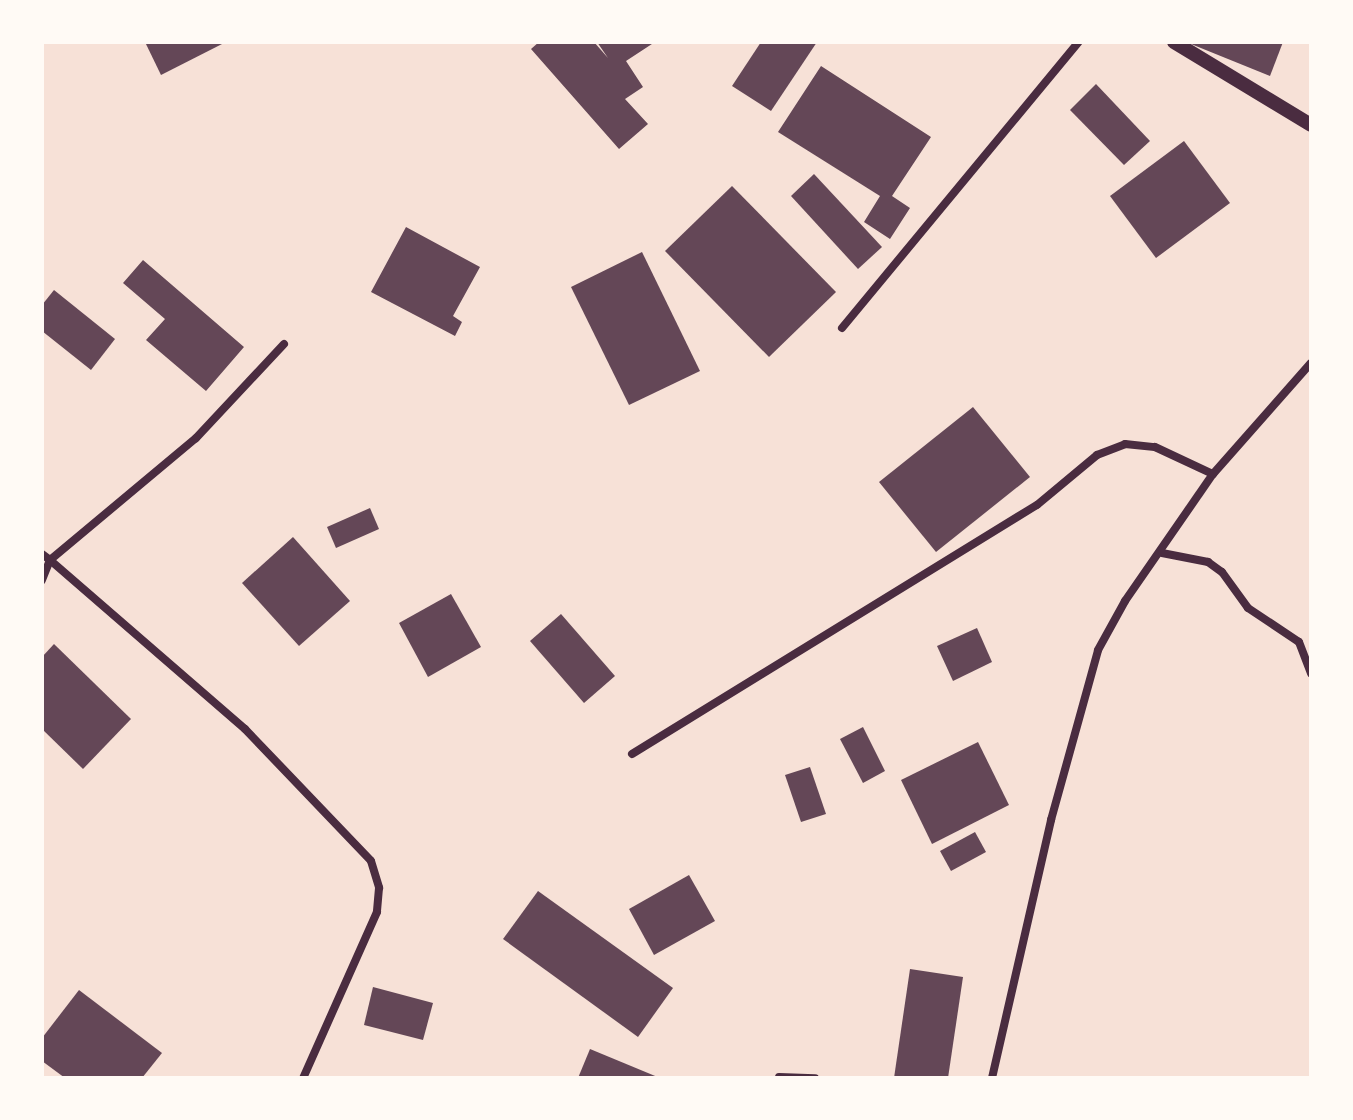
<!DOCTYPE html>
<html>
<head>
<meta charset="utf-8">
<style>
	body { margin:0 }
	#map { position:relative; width:1353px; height:1120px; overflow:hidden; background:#f7e1d7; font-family:"Public Sans",sans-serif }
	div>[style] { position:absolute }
	.building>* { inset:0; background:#644757 }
	.minor>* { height:8px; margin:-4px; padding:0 4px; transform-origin:4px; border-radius:4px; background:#4a2c40 }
	.tertiary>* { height:14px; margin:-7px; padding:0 7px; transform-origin:7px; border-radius:7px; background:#4a2c40 }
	span { translate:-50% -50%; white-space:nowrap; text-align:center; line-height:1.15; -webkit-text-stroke:8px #fffaf5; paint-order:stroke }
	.frame { position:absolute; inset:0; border:44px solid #fffaf5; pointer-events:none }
</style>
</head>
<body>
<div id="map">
	<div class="building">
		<i style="clip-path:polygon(145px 42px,226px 42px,161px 75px)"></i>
		<i style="clip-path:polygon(539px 42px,594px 42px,608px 58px,597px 42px,655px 42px,626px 61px,643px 87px,625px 99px,648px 124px,619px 149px,531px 49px)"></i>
		<i style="clip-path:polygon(761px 42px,817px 42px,771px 111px,732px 86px)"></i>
		<i style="clip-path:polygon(1186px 42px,1283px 42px,1270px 76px)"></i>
		<i style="clip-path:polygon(821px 66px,931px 137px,892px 196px,910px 208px,890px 239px,864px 222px,880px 196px,778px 132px)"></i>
		<i style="clip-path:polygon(1096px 84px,1150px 141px,1124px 165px,1070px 110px)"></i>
		<i style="clip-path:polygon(1184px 141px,1230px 203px,1156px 258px,1110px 196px)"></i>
		<i style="clip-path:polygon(814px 174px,882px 247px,858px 269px,791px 196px)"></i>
		<i style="clip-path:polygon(732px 186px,836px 292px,769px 357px,665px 251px)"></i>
		<i style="clip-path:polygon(406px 227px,480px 267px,453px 316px,462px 322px,455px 336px,371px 292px)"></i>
		<i style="clip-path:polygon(642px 252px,700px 371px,629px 405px,571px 287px)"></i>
		<i style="clip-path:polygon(143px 260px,244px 347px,206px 391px,146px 340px,165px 319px,123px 283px)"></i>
		<i style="clip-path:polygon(54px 290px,115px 339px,91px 370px,42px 331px,42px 305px)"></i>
		<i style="clip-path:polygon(973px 407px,1030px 477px,936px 552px,879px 482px)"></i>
		<i style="clip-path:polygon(370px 508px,379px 529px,336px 548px,327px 527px)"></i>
		<i style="clip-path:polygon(293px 537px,350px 601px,299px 646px,242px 583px)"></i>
		<i style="clip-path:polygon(451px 594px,481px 647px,428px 677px,399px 623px)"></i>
		<i style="clip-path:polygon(561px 614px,615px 676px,584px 703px,530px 641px)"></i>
		<i style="clip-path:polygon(977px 628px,992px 662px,953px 681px,937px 646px)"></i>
		<i style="clip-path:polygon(54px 644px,131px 719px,83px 769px,42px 729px,42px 657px)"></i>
		<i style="clip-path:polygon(863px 727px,885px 771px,863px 783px,840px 739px)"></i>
		<i style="clip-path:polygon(978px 742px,1009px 805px,932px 844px,901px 780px)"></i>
		<i style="clip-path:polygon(810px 767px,826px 814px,801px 822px,785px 775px)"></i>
		<i style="clip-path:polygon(975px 832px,986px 852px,951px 871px,940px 851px)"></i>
		<i style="clip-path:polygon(689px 875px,715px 921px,654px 955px,629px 909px)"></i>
		<i style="clip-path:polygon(538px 891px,673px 988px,638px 1037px,503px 939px)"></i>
		<i style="clip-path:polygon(910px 969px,963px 977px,948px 1078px,894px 1078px)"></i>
		<i style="clip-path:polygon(373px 987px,433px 1003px,423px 1040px,364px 1025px)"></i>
		<i style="clip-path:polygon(79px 990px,162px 1053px,142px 1078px,65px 1078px,42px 1061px,42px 1038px)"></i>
		<i style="clip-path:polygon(590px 1049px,660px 1078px,578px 1078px)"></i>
	</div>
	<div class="minor">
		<i style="left:842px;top:328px;width:371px;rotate:-50.4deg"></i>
		<i style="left:284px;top:344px;width:129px;rotate:133.1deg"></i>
		<i style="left:196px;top:438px;width:190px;rotate:140.1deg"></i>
		<i style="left:50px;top:560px;width:258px;rotate:40.9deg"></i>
		<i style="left:245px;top:729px;width:182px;rotate:46.3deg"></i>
		<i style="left:371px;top:861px;width:28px;rotate:73deg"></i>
		<i style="left:379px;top:888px;width:24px;rotate:95deg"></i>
		<i style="left:377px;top:912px;width:182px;rotate:114deg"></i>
		<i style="left:1162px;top:553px;width:47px;rotate:11.1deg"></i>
		<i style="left:1208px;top:562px;width:17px;rotate:36deg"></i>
		<i style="left:1222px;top:572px;width:44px;rotate:54.2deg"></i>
		<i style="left:1248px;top:608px;width:61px;rotate:33.7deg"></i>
		<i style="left:1299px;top:642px;width:34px;rotate:69deg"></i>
		<i style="left:42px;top:554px;width:10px;rotate:37deg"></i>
		<i style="left:50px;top:560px;width:22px;rotate:112deg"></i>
		<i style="left:632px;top:754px;width:475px;rotate:-31.6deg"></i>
		<i style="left:1037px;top:505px;width:78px;rotate:-39.8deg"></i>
		<i style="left:1097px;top:455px;width:30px;rotate:-21deg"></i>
		<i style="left:1125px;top:444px;width:30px;rotate:6deg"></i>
		<i style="left:1155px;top:447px;width:64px;rotate:25deg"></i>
		<i style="left:779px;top:1077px;width:36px;rotate:2deg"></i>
		<i style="left:992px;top:1078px;width:265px;rotate:-77.1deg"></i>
		<i style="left:1051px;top:820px;width:176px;rotate:-74.5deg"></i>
		<i style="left:1098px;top:650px;width:56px;rotate:-61.1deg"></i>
		<i style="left:1125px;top:601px;width:155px;rotate:-55.3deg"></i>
		<i style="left:1213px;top:474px;width:148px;rotate:-48.6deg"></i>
	</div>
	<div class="tertiary">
		<i style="left:1174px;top:42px;width:160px;rotate:31.2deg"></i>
	</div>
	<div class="frame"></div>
</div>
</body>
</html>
